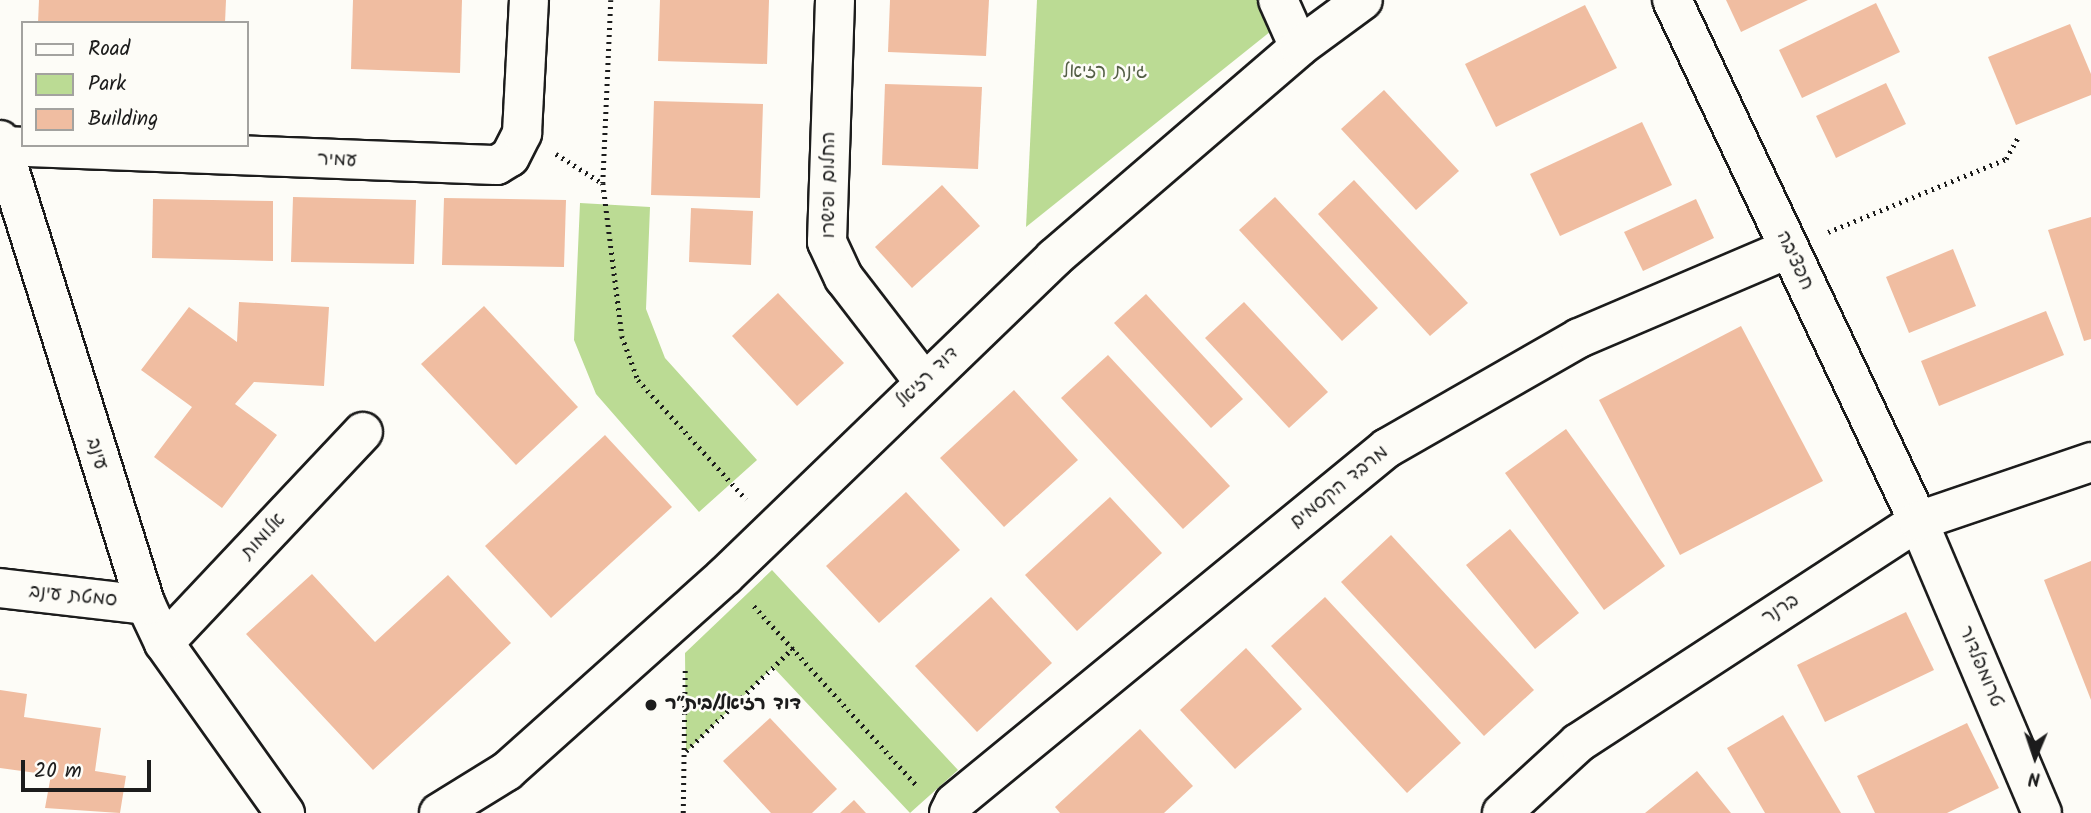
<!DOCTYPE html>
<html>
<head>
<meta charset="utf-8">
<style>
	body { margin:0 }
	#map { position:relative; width:2091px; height:813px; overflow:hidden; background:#fdfcf7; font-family:Kalam,"Playpen Sans Hebrew",sans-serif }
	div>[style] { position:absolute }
	.green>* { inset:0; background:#bbdb94 }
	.building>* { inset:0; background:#f0bda1 }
	.path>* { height:4.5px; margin-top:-2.25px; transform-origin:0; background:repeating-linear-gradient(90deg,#1c1c1c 0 2px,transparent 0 7px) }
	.roads { filter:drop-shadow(2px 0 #1c1c1c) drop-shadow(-2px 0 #1c1c1c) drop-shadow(0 2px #1c1c1c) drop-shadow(0 -2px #1c1c1c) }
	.minor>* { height:38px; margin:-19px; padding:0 19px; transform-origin:19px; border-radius:19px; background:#fdfcf7 }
	.dots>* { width:19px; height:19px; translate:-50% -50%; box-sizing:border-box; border:4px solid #fdfcf7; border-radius:50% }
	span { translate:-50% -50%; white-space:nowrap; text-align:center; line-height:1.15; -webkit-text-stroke:5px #fdfcf7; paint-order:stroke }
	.park-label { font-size:19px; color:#545f46 }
	.street-label { font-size:19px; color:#1c1c1c }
	.poi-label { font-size:19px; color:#1c1c1c; font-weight:700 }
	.left { translate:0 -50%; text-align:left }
	.legend { position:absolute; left:21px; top:21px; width:228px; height:126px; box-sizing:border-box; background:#fdfcf7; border:2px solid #a3a29f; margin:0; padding:9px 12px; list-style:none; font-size:21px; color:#1c1c1c }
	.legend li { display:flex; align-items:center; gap:14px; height:35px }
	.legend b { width:35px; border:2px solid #a3a29f }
	.north { position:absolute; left:2000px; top:722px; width:70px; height:70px; -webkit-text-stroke:5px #fdfcf7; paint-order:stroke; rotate:182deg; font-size:19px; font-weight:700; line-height:28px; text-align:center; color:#1c1c1c }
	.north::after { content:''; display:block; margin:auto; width:24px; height:32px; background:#1c1c1c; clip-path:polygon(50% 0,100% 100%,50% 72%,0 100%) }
	.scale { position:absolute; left:21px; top:760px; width:130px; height:32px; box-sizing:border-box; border:4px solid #1c1c1c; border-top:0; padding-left:9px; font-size:21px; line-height:24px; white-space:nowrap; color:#1c1c1c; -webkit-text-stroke:5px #fdfcf7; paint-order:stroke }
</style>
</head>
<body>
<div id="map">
	<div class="green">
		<i style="clip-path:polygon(1037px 0,1271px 0,1281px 23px,1026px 227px)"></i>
		<i style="clip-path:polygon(580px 203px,650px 207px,646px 309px,665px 358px,757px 460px,699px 512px,596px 394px,574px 340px)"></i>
		<i style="clip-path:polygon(772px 570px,958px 770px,910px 813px,773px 667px,686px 752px,685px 653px)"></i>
	</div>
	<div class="building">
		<i style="clip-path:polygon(39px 0,226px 0,225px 23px,38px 23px)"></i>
		<i style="clip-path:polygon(353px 0,462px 0,460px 73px,351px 69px)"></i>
		<i style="clip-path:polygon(660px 0,769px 0,767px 64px,658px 61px)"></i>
		<i style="clip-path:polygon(890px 0,989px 0,986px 56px,888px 52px)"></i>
		<i style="clip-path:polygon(1726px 0,1808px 0,1741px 32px)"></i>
		<i style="clip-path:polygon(1876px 3px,1900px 52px,1802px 98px,1779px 50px)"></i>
		<i style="clip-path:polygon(1585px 5px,1617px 68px,1496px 127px,1465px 64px)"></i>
		<i style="clip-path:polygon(2070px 24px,2091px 74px,2091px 95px,2016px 125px,1988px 57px)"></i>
		<i style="clip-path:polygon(1886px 83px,1906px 124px,1836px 158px,1816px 116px)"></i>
		<i style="clip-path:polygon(885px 84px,982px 87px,978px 169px,882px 165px)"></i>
		<i style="clip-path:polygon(1384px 90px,1459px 171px,1416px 210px,1341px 129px)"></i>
		<i style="clip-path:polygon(654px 101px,763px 104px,760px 198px,651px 195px)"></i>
		<i style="clip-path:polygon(1642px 122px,1672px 185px,1560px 236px,1530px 174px)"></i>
		<i style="clip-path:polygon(1354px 180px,1468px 303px,1430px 336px,1318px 214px)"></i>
		<i style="clip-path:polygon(942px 185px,980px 226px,912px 288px,875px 247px)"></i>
		<i style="clip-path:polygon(293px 197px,416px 200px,414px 264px,291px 262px)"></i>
		<i style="clip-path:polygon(1275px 197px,1378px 308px,1342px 341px,1239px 230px)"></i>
		<i style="clip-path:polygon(444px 198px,566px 200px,564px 267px,442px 265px)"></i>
		<i style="clip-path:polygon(153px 199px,273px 201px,273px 261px,152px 258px)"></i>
		<i style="clip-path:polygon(1696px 199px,1714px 238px,1643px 271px,1624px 232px)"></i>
		<i style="clip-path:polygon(691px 208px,753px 211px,751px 265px,689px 262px)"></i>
		<i style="clip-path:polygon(2091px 217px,2091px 339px,2084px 341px,2048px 230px)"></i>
		<i style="clip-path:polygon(1953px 249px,1976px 306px,1909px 333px,1886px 277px)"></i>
		<i style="clip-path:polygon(778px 293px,844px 363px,797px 406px,732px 336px)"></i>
		<i style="clip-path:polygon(1146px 294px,1243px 399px,1211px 428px,1114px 323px)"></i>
		<i style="clip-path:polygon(239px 302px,329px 307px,324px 386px,254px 382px,235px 404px,277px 435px,222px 508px,154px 457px,192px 407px,141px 370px,189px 307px,237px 342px)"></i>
		<i style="clip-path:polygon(1244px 302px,1328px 392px,1289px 428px,1205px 338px)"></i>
		<i style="clip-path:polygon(484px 306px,578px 407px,516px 465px,421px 364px)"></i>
		<i style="clip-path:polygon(2046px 311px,2064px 355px,1939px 406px,1921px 361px)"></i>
		<i style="clip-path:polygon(1741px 326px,1823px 481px,1680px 555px,1599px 400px)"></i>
		<i style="clip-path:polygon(1108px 355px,1230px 486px,1183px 529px,1061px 398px)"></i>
		<i style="clip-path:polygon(1014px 390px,1078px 460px,1004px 527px,940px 458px)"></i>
		<i style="clip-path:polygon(1566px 429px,1665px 566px,1604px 610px,1505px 473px)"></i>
		<i style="clip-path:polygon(605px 435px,672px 507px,551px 618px,485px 546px)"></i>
		<i style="clip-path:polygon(906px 492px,960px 550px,879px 623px,826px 566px)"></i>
		<i style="clip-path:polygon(1110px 497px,1162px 553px,1077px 631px,1025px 575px)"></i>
		<i style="clip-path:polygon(1510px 529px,1579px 613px,1535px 649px,1466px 565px)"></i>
		<i style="clip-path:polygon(1391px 535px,1534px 690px,1484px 736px,1341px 582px)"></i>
		<i style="clip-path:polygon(2091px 561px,2091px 700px,2044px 580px)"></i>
		<i style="clip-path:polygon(312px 574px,375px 642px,448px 575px,511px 643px,373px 770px,246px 634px)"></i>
		<i style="clip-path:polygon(991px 597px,1052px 663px,977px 732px,915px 666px)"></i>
		<i style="clip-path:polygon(1325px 597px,1461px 743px,1407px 793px,1271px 646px)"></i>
		<i style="clip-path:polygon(1906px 612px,1934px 670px,1825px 722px,1797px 665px)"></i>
		<i style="clip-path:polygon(1246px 648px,1302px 709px,1235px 769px,1180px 710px)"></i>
		<i style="clip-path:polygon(0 690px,27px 694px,24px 717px,101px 728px,95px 771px,126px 776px,120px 813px,45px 808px,51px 775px,0 768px)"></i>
		<i style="clip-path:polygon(1783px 715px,1841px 813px,1765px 813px,1727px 748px)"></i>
		<i style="clip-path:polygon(770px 718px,837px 789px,812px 813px,771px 813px,723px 761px)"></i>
		<i style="clip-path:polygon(1967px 723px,1999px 788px,1947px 813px,1875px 813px,1857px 776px)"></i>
		<i style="clip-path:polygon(1140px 729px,1193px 786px,1164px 813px,1060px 813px,1055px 807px)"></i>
		<i style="clip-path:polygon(1697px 771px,1731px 813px,1645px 813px)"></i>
		<i style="clip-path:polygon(854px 800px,866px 813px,840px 813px)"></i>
	</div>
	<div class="path">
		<i style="left:611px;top:0;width:183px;rotate:92.5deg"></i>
		<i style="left:603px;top:183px;width:154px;rotate:82.9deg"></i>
		<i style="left:622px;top:336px;width:47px;rotate:70deg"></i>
		<i style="left:638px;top:380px;width:161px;rotate:47.8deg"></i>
		<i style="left:556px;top:154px;width:54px;rotate:32.2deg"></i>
		<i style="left:1828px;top:232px;width:192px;rotate:-22.3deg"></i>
		<i style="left:2006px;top:159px;width:25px;rotate:-61deg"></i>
		<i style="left:754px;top:606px;width:243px;rotate:47.8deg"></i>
		<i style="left:686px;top:751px;width:149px;rotate:-43.9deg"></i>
		<i style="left:683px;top:813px;width:146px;rotate:-89.2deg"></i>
	</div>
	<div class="roads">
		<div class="minor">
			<i style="left:835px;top:0;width:242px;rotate:91.9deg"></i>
			<i style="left:827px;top:242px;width:40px;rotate:65deg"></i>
			<i style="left:844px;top:278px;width:131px;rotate:52.4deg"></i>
			<i style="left:1278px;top:0;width:51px;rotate:65.9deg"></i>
			<i style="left:1672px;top:0;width:576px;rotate:64.72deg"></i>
			<i style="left:1918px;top:521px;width:317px;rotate:67deg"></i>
			<i style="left:0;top:140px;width:487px;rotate:72.6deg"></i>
			<i style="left:146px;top:605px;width:42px;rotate:64.7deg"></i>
			<i style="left:164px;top:643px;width:209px;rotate:54.6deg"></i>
			<i style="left:2px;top:146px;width:495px;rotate:2.2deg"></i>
			<i style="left:497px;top:165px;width:15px;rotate:-32deg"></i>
			<i style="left:510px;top:157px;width:27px;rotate:-63deg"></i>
			<i style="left:522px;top:133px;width:133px;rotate:-87deg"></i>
			<i style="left:0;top:588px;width:147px;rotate:6.6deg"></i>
			<i style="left:164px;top:643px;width:290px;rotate:-46.7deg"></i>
			<i style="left:439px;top:813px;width:80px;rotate:-31.7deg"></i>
			<i style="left:507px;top:771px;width:292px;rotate:-41.8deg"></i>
			<i style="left:725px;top:576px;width:458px;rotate:-44deg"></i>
			<i style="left:1054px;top:258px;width:323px;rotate:-40.7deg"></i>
			<i style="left:1299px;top:47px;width:79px;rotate:-36.3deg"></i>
			<i style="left:949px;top:813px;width:11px;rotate:-63deg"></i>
			<i style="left:954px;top:803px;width:560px;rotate:-39.35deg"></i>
			<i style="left:1387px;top:448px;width:221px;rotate:-29.8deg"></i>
			<i style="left:1579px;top:338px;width:227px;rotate:-23.1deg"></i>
			<i style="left:1502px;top:813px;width:103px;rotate:-42.6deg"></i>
			<i style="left:1578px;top:743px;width:406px;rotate:-33.1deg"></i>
			<i style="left:1918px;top:521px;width:183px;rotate:-18.8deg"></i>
		</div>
	</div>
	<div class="dots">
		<i style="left:651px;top:705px;background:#1c1c1c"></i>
	</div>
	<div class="park-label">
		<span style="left:1105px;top:73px">גינת רזיאל</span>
	</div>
	<div class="street-label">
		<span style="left:337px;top:161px;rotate:2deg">עמיר</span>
		<span style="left:830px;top:185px;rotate:-90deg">החלום ופישרו</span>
		<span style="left:1794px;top:261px;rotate:65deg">חפציבה</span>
		<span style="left:928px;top:378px;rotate:-44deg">דוד רזיאל</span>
		<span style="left:96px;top:454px;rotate:73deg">עינב</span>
		<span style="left:1340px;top:488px;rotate:-39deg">מרבד הקסמים</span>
		<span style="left:264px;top:537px;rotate:-47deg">אלומות</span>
		<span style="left:73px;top:597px;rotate:6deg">סמטת עינב</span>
		<span style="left:1781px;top:610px;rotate:-33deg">ברנר</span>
		<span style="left:1980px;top:667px;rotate:67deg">טרומפלדור</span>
	</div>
	<div class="poi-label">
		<span class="left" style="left:665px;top:705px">דוד רזיאל/בית״ר</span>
	</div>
	<ul class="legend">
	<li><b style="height:9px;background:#fdfcf7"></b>Road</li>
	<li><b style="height:19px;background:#bbdb94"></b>Park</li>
	<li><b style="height:19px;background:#f0bda1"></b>Building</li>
	</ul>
	<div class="north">N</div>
	<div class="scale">20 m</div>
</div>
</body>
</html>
